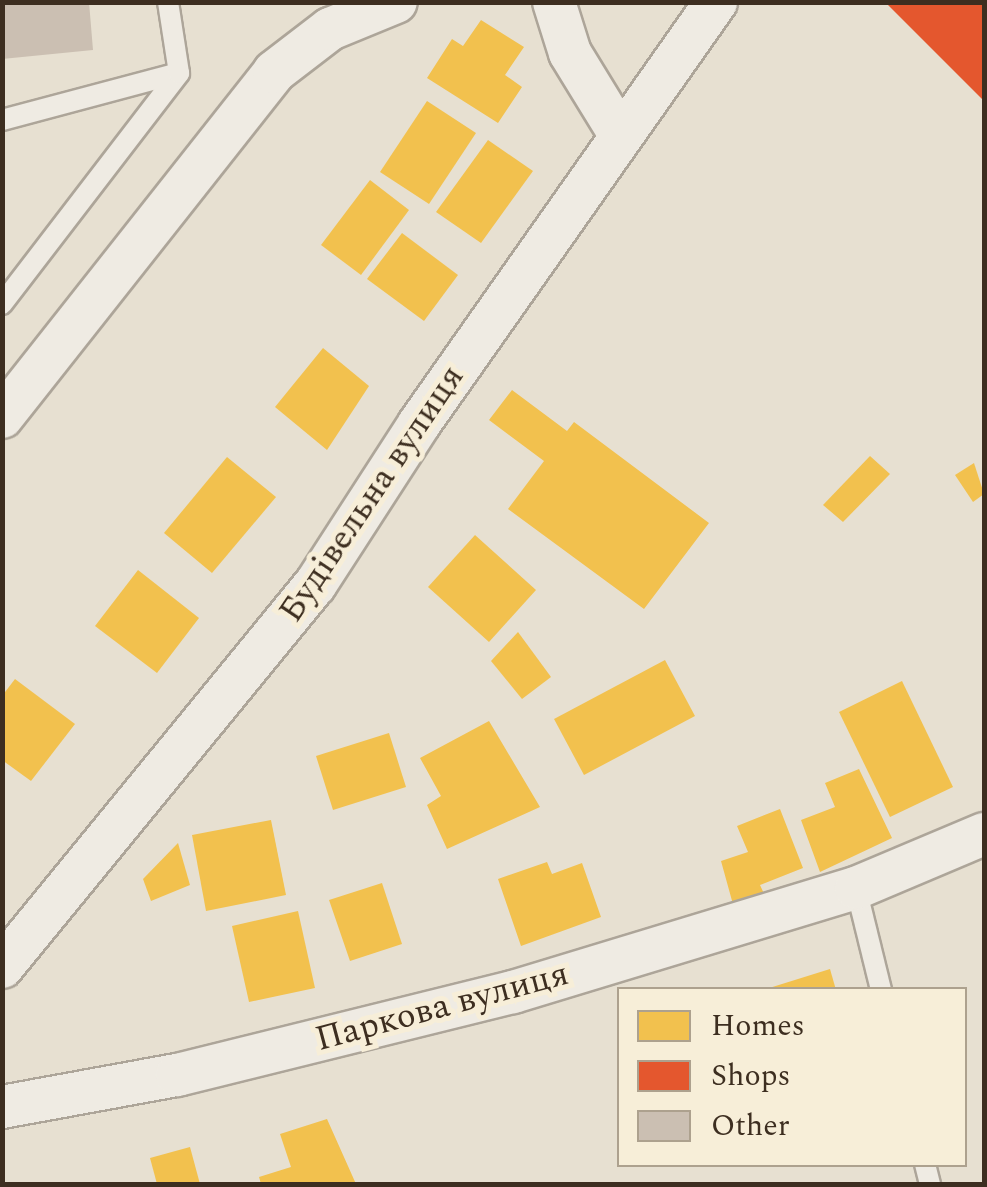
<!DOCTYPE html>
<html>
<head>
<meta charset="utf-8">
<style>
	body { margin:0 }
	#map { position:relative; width:987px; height:1187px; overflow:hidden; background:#e7e0d1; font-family:Spectral,serif }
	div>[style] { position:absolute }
	.homes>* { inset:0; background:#f2c14e }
	.shops>* { inset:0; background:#e4572e }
	.building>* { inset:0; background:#cbbfb2 }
	.roads { filter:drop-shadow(2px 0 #ada599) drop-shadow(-2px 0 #ada599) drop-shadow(0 2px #ada599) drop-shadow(0 -2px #ada599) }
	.lane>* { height:20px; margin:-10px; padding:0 10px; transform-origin:10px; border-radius:10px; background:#efebe3 }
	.street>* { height:42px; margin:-21px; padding:0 21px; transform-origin:21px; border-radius:21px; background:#efebe3 }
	span { translate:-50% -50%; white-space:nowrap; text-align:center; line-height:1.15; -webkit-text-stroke:10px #f7eed8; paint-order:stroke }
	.street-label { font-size:35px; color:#3d2e20 }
	.frame { position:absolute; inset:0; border:5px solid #3d2e20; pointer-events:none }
	.legend { position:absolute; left:617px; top:987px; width:350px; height:180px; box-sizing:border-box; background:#f7eed8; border:2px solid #ada18e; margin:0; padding:12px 18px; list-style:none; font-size:30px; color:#3d2e20 }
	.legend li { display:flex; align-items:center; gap:20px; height:50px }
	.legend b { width:50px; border:2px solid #ada18e }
</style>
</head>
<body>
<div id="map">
	<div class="homes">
		<i style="clip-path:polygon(481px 20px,524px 47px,505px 75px,522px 87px,498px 123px,427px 78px,452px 39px,463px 46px)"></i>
		<i style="clip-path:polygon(427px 101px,476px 133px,429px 204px,380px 172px)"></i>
		<i style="clip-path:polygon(488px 140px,533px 171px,481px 243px,436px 212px)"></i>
		<i style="clip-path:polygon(370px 180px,409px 210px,361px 275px,321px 245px)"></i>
		<i style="clip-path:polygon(402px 233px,458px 275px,424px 321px,367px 279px)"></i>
		<i style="clip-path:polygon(323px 348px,369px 386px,327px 450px,275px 407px)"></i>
		<i style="clip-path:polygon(512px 390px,567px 431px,574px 422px,709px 523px,644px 609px,508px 509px,544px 461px,489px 420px)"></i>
		<i style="clip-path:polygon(870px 456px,890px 474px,843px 522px,823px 505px)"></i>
		<i style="clip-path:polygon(227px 457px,276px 497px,212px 573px,164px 533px)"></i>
		<i style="clip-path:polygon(974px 463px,984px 494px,973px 502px,955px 475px)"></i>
		<i style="clip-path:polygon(475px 535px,536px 590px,489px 642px,428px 587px)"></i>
		<i style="clip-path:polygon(138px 570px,199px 618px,157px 673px,95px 626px)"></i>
		<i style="clip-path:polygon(518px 632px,551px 677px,522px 699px,491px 661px)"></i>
		<i style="clip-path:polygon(665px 660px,695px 716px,584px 775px,554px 719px)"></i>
		<i style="clip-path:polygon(15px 679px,75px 724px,31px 781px,2px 760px,2px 696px)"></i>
		<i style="clip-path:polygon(902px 681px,953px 787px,890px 817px,839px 712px)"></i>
		<i style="clip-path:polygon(489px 721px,540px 807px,447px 849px,427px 805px,441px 796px,420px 758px)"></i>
		<i style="clip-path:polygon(389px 733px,406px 787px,333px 810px,316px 756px)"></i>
		<i style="clip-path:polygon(859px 769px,892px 838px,820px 872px,801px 820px,835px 807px,825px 783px)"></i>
		<i style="clip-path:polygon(780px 809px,803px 868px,760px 885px,766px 898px,734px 908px,721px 861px,748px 852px,737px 826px)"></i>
		<i style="clip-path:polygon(271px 820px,286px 895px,206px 911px,192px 835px)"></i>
		<i style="clip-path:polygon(178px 843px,190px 885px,151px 901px,143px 879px)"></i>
		<i style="clip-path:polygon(547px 862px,552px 874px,582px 863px,601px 917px,521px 946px,498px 879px)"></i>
		<i style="clip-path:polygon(382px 883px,402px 944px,350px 961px,329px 900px)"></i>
		<i style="clip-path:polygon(298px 911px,315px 988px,249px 1002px,232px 926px)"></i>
		<i style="clip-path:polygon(830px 969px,836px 990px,766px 990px,766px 989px)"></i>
		<i style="clip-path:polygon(327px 1119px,356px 1184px,261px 1184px,259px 1177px,291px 1167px,280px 1134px)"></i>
		<i style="clip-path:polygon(190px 1147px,200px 1184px,157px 1184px,150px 1158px)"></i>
	</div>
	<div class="shops">
		<i style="clip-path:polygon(885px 2px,984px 2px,984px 101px)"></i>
	</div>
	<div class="building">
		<i style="clip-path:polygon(2px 2px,89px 2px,93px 50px,2px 59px)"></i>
	</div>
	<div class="roads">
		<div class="lane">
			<i style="left:2px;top:120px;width:183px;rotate:-14.9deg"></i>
			<i style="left:2px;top:304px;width:291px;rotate:-52.5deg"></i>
			<i style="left:179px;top:73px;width:72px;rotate:-98.8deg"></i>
			<i style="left:856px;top:888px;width:105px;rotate:76.2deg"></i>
			<i style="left:925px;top:1164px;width:21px;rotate:76deg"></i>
		</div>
		<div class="street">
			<i style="left:554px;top:2px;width:53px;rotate:72.6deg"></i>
			<i style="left:570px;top:53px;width:94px;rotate:58.5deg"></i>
			<i style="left:2px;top:417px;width:439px;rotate:-51.7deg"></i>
			<i style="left:274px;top:72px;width:71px;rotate:-37.5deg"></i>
			<i style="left:330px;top:29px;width:71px;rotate:-22.2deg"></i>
			<i style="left:2px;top:967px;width:494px;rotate:-50.7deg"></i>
			<i style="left:315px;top:585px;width:192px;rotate:-57.1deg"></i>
			<i style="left:419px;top:424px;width:516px;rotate:-54.86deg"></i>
			<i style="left:2px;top:1107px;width:178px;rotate:-10.4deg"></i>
			<i style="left:177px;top:1075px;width:346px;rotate:-13.9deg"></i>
			<i style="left:513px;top:992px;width:358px;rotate:-16.9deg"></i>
			<i style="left:856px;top:888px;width:139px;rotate:-22.9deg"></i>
		</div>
	</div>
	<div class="street-label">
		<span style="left:372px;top:494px;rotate:-56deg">Будівельна вулиця</span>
		<span style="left:442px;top:1007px;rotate:-15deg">Паркова вулиця</span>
	</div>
	<div class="frame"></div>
	<ul class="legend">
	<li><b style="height:28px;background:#f2c14e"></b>Homes</li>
	<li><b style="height:28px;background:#e4572e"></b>Shops</li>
	<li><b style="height:28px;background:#cbbfb2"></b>Other</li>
	</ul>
</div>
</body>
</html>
